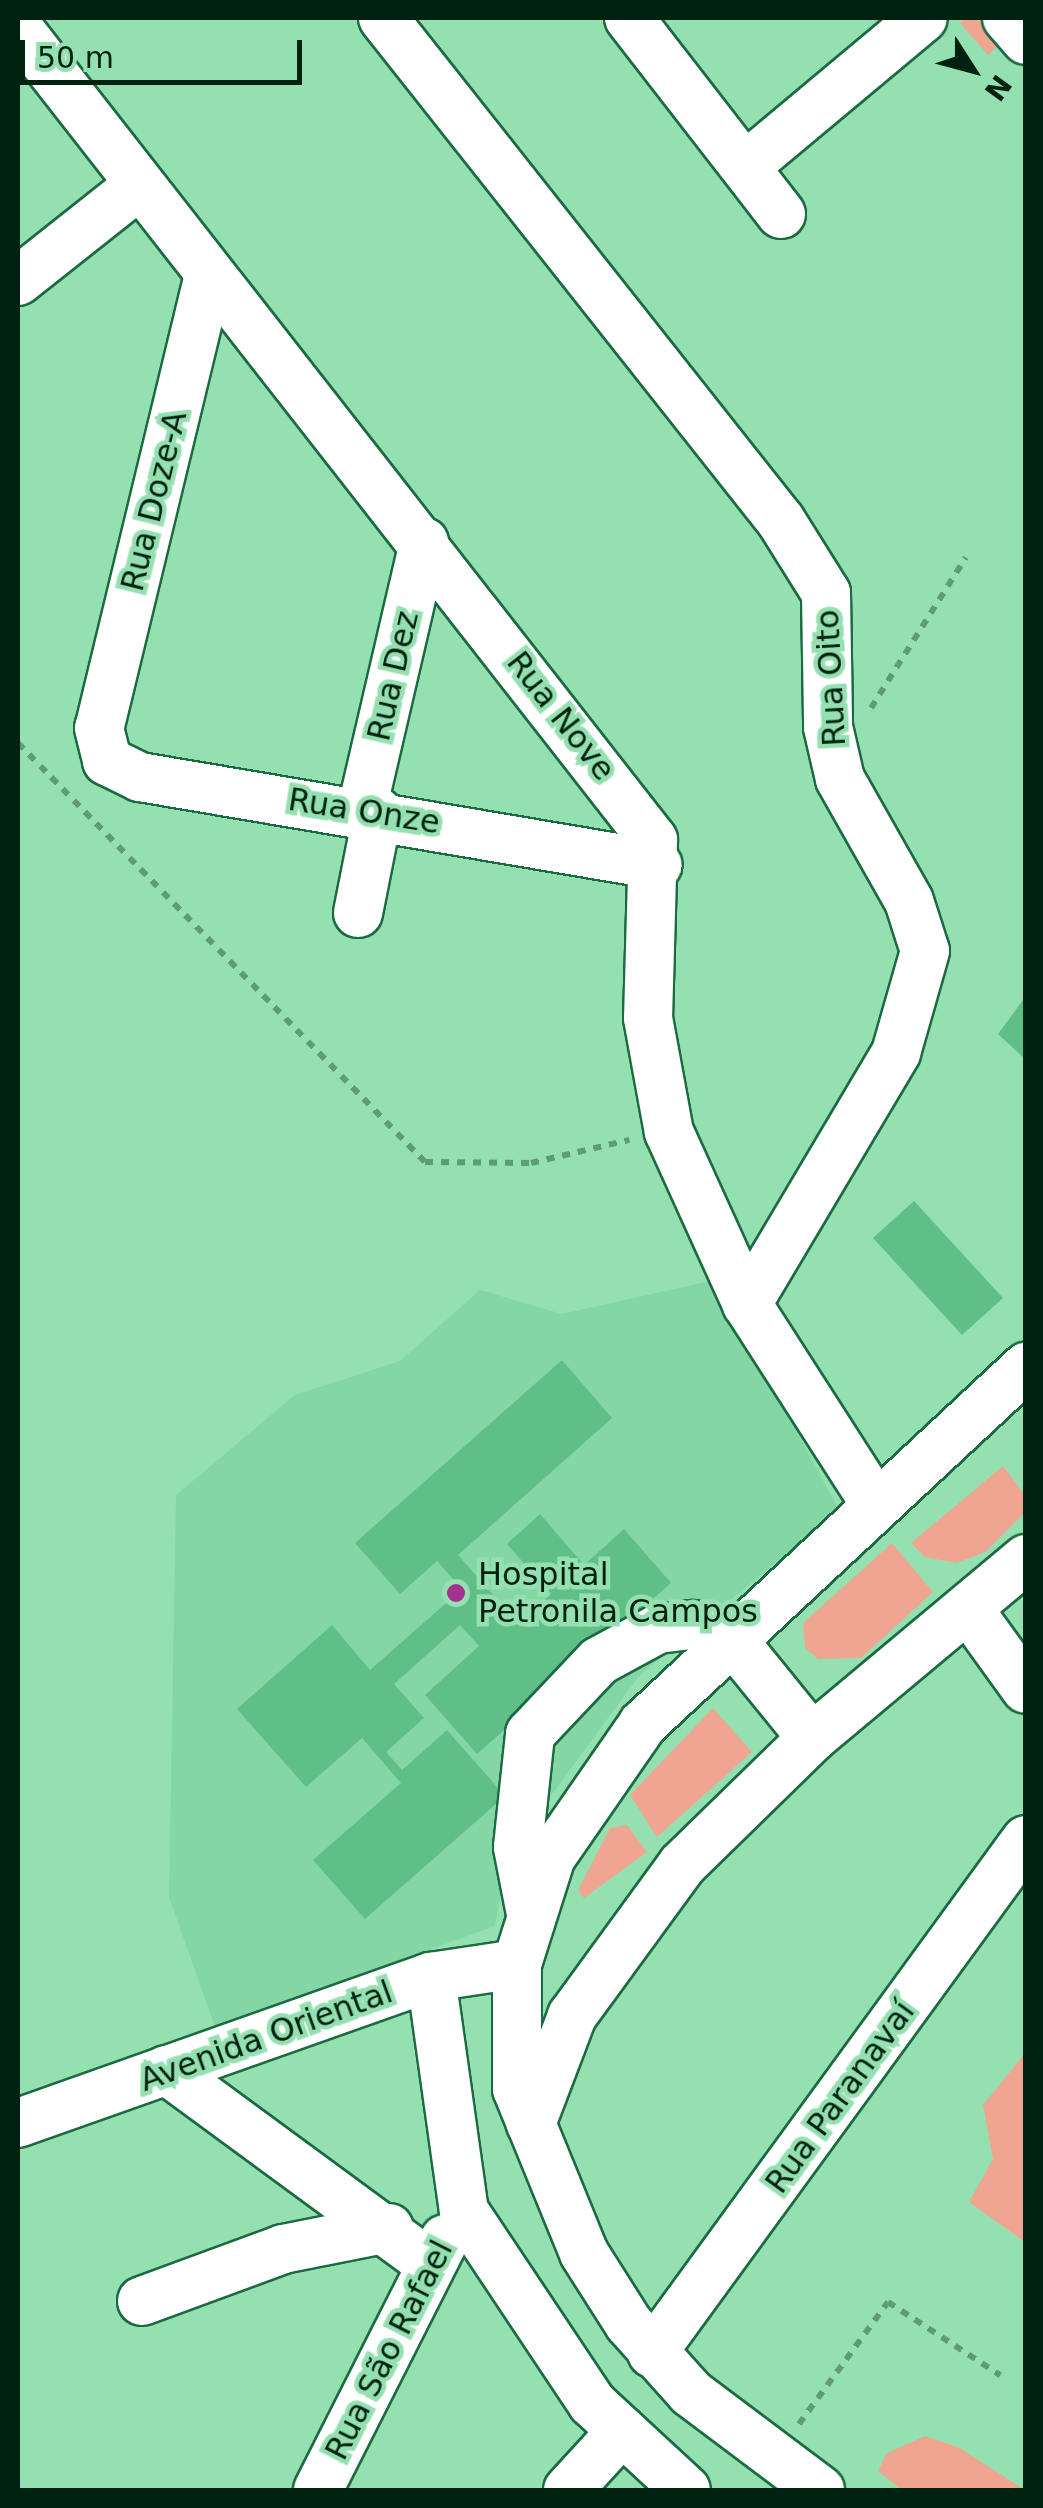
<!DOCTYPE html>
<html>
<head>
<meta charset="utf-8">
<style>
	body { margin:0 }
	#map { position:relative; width:1043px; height:2508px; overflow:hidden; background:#95e0b1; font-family:"DejaVu Sans",sans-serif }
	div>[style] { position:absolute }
	.built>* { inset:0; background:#84d7a4 }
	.green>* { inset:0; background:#f0a591 }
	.building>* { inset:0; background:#5fbf87 }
	.path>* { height:6px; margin-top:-3px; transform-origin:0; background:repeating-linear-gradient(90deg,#5f9b76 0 8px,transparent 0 16px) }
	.roads { filter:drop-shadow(2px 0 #1b6a41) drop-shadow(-2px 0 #1b6a41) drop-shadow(0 2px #1b6a41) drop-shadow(0 -2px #1b6a41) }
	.minor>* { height:48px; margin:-24px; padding:0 24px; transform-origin:24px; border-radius:24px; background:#fff }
	.dots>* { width:28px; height:28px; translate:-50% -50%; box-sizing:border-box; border:5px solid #95e0b1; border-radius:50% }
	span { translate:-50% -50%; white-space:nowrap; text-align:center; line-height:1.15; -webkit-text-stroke:9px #95e0b1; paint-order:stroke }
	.street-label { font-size:32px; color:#022211 }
	.poi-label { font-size:32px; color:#022211 }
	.left { translate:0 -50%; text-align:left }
	.frame { position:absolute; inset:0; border:20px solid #022211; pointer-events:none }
	.north { position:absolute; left:923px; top:20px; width:100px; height:100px; -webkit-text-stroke:8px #95e0b1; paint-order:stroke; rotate:126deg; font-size:28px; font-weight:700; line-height:40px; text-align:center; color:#022211 }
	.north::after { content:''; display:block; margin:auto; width:35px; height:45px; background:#022211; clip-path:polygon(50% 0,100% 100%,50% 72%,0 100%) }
	.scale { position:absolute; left:20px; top:40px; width:282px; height:45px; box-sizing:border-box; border:5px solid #022211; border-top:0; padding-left:12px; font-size:30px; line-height:35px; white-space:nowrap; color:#022211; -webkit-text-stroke:8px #95e0b1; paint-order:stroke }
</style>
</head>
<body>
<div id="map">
	<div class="built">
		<i style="clip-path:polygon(715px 1280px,839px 1510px,639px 1676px,508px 1854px,495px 1926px,215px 2027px,169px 1897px,176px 1495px,295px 1395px,400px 1361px,480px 1290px,562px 1314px)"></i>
	</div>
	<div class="green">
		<i style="clip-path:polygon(966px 18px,989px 18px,1006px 39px,988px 55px,960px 23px)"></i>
		<i style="clip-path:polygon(1003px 1466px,1025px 1495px,1025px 1512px,985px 1552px,956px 1563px,925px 1557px,911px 1543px)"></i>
		<i style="clip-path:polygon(892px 1543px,933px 1592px,861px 1658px,818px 1659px,805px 1648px,803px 1623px)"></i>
		<i style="clip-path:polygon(713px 1708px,752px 1752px,657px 1837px,630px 1795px)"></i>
		<i style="clip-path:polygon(627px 1825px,647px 1852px,584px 1898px,578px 1890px,610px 1828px)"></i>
		<i style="clip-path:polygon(1025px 2053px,1025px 2242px,969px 2202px,993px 2159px,983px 2105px)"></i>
		<i style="clip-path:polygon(925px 2436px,958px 2447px,1025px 2490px,902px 2490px,878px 2471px,887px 2453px)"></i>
	</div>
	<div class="building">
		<i style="clip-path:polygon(1026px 996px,1026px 1060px,998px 1034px)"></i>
		<i style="clip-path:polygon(914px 1201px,1003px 1298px,962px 1335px,873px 1238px)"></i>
		<i style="clip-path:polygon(562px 1360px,612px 1418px,458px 1555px,518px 1623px,551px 1594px,507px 1544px,540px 1514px,584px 1565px,624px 1529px,671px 1583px,477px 1754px,425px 1695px,479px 1646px,460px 1625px,394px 1684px,424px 1718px,386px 1752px,402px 1770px,447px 1730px,505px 1796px,365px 1919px,313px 1860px,401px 1783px,362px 1738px,306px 1787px,237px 1709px,332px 1625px,370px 1670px,462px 1589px,437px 1561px,400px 1594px,355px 1543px)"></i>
	</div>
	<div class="path">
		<i style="left:871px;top:708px;width:178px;rotate:-57.8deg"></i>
		<i style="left:18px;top:743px;width:584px;rotate:45.83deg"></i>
		<i style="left:425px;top:1162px;width:106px;rotate:0.5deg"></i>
		<i style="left:531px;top:1163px;width:101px;rotate:-13.2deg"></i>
		<i style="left:799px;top:2424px;width:151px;rotate:-53.9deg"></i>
		<i style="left:888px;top:2302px;width:134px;rotate:33.1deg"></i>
	</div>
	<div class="roads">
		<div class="minor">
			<i style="left:383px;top:18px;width:641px;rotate:51.65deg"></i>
			<i style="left:781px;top:521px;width:85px;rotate:58deg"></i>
			<i style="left:826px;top:593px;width:134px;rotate:89.1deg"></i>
			<i style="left:828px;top:727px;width:53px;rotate:77deg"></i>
			<i style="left:840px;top:779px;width:140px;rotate:60.5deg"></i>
			<i style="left:909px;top:901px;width:52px;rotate:72.3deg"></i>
			<i style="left:925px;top:951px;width:106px;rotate:105.9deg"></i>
			<i style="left:896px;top:1053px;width:292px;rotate:120.7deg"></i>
			<i style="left:629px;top:18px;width:248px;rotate:52.2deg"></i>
			<i style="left:1007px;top:18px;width:29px;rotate:49deg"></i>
			<i style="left:18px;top:28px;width:1031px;rotate:51.97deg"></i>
			<i style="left:653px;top:840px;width:178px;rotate:91.6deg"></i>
			<i style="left:648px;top:1018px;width:116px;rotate:79.6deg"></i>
			<i style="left:669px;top:1132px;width:189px;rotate:65.6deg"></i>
			<i style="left:747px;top:1304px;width:239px;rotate:57.3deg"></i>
			<i style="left:747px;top:165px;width:229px;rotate:-39.9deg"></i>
			<i style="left:209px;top:275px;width:466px;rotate:103.6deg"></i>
			<i style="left:99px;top:728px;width:34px;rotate:76deg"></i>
			<i style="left:107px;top:761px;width:37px;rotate:26deg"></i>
			<i style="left:140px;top:777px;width:525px;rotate:9.64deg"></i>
			<i style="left:18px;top:281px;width:154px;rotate:-38.4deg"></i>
			<i style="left:362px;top:809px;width:274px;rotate:-76.9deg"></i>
			<i style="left:358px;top:913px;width:103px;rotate:-78.8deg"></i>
			<i style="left:969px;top:1610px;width:97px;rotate:54.2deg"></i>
			<i style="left:530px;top:1909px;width:63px;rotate:-101deg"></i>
			<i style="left:518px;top:1847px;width:114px;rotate:-83.9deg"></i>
			<i style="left:530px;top:1734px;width:100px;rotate:-46.6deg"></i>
			<i style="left:599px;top:1661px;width:67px;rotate:-28.5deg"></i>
			<i style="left:658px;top:1629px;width:35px;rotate:-7deg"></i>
			<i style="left:693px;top:1625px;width:39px;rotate:18deg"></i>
			<i style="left:730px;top:1637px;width:130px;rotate:50.9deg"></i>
			<i style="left:431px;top:1977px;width:236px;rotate:82deg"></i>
			<i style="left:464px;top:2211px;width:231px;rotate:56.3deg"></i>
			<i style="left:592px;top:2403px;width:128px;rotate:42.8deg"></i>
			<i style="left:166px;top:2070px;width:326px;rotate:36.3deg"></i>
			<i style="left:18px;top:2123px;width:438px;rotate:-19.5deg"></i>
			<i style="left:431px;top:1977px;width:87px;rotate:-8.6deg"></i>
			<i style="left:531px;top:2124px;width:116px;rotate:-69.2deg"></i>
			<i style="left:572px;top:2016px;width:187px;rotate:-53.9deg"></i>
			<i style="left:682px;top:1865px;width:182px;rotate:-44.3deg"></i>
			<i style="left:812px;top:1738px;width:279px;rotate:-39.9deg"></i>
			<i style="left:142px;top:2301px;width:150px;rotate:-20.2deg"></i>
			<i style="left:283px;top:2249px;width:108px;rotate:-11.2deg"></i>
			<i style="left:652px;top:2353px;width:635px;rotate:-53.91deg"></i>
			<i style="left:318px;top:2490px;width:281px;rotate:-63.2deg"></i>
			<i style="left:568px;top:2490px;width:80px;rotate:-47.5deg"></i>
			<i style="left:820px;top:2490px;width:161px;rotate:-143.1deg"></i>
			<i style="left:691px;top:2393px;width:93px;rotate:-131.9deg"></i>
			<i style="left:629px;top:2324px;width:84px;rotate:-122.4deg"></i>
			<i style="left:584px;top:2253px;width:177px;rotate:-112.2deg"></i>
			<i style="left:517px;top:2089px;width:125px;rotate:-90deg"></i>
			<i style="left:517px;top:1964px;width:112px;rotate:-72.4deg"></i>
			<i style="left:551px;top:1857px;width:162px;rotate:-55.3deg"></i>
			<i style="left:643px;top:1724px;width:524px;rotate:-42.99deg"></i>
		</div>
	</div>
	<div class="dots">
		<i style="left:456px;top:1593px;background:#a3328f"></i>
	</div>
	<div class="street-label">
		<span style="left:154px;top:501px;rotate:-76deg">Rua Doze-A</span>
		<span style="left:393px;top:676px;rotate:-77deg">Rua Dez</span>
		<span style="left:831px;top:678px;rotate:-93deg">Rua Oito</span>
		<span style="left:561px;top:716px;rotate:52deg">Rua Nove</span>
		<span style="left:364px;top:811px;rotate:9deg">Rua Onze</span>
		<span style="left:266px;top:2036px;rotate:-20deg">Avenida Oriental</span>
		<span style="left:840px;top:2097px;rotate:-54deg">Rua Paranavaí</span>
		<span style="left:389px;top:2350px;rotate:-63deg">Rua São Rafael</span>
	</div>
	<div class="poi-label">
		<span class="left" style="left:478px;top:1593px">Hospital<br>Petronila Campos</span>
	</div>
	<div class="frame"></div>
	<div class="north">N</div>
	<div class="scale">50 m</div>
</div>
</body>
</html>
